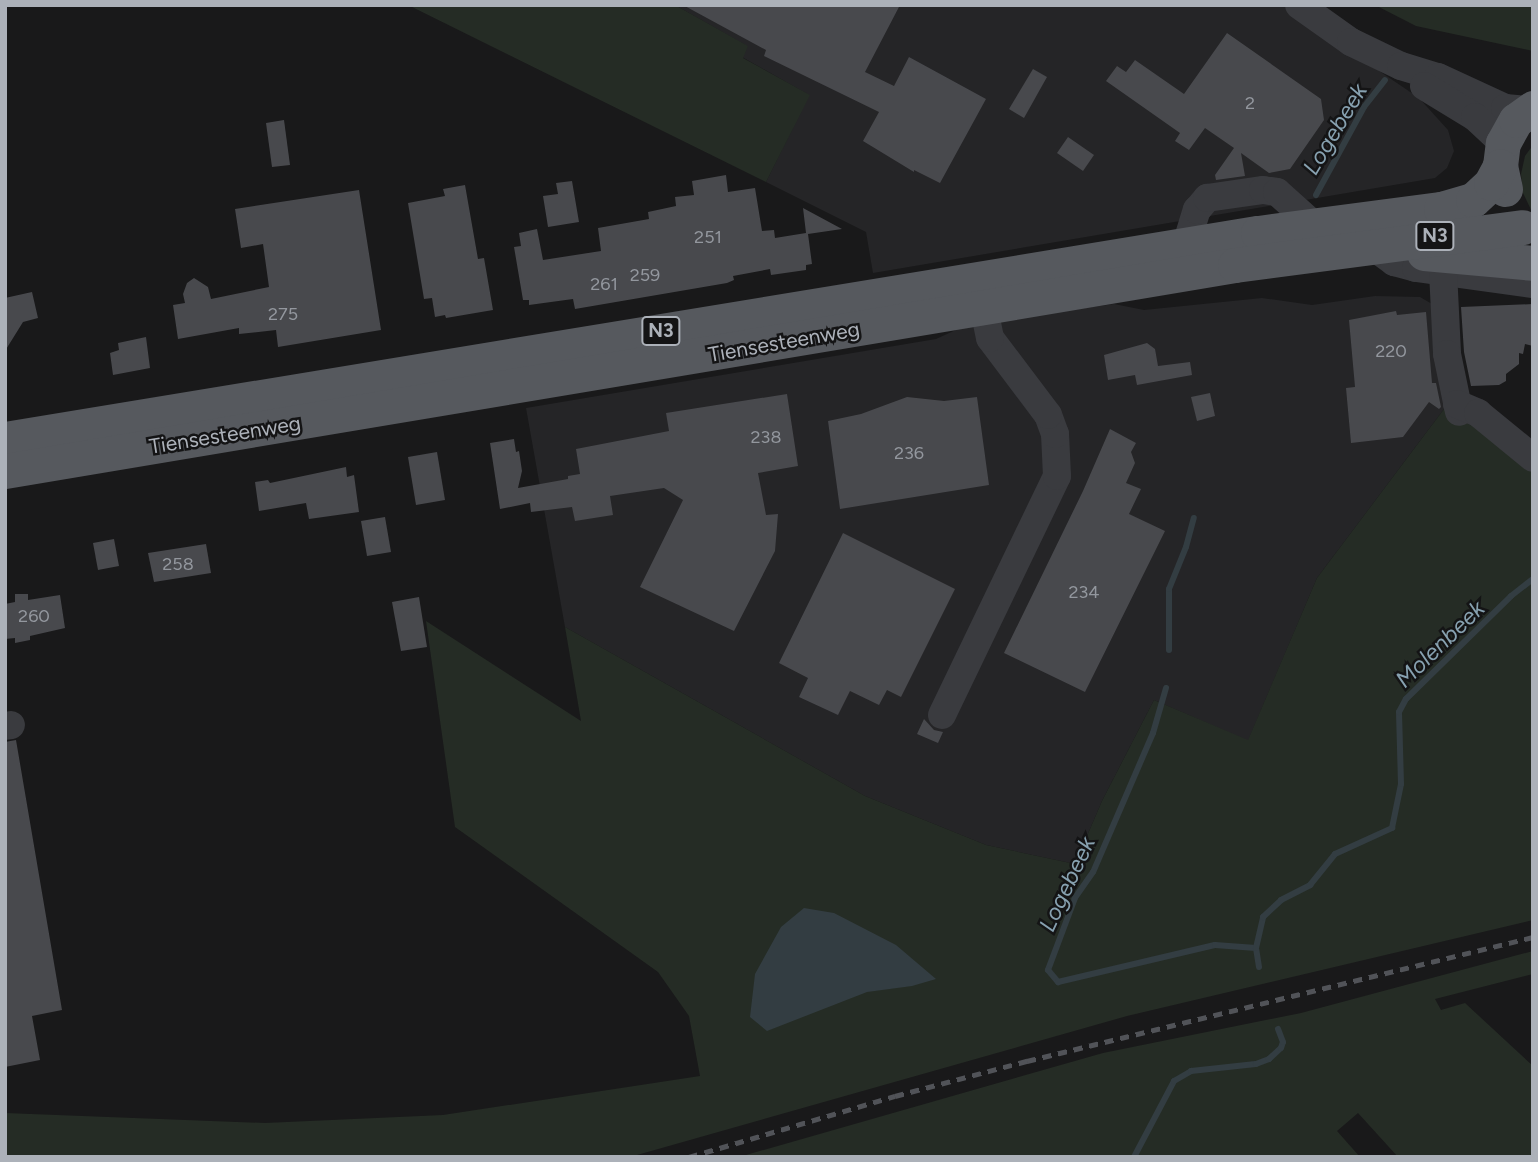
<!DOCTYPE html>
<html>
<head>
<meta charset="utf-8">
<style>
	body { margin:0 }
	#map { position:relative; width:1538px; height:1162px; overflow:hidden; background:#19191a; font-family:Figtree,sans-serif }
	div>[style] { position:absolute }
	.built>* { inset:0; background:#252527 }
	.green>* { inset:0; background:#252c25 }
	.water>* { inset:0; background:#333d42 }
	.stream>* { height:6px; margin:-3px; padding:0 3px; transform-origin:3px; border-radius:3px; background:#333d42 }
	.building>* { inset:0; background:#48494d }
	.minor>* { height:28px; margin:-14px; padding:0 14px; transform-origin:14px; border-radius:14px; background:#3a3b3f }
	.major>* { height:35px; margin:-17.5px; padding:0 17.5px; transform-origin:17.5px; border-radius:17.5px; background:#56595e }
	.rail>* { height:5px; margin-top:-2.5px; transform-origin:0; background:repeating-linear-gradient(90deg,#515358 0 9px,transparent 0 16px) }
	span { translate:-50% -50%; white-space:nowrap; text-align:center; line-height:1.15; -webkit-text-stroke:5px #141415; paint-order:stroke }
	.number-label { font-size:18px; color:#93979e }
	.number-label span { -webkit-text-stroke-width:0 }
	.shield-label span { padding:2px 5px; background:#141415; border:2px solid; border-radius:5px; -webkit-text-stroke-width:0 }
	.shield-label { font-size:19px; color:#acb1b9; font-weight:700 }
	.street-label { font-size:21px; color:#acb1b9 }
	.water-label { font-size:23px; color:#87a1b0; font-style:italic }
	.frame { position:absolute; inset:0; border:7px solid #acb1b9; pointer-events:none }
</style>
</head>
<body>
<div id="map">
	<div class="built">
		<i style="clip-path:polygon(675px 5px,1282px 5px,1419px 98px,1448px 130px,1454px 151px,1447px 168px,1435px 178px,873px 273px,866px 232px,766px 182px,809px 95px,742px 57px,747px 46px)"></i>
		<i style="clip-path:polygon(1375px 296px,1420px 297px,1432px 304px,1450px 401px,1317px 578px,1248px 741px,1154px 700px,1102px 801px,1075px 864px,986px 845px,865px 796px,565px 627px,526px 408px,936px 339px,969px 324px,1114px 304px,1144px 310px,1262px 298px,1312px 305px)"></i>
	</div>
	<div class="green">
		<i style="clip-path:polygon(408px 5px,675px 5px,748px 46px,743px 58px,810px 95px,766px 182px)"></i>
		<i style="clip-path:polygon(1375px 5px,1533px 5px,1533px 51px,1416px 26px)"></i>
		<i style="clip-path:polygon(1533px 145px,1533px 214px,1523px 193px,1521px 174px,1525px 156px)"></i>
		<i style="clip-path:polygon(1450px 401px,1533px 445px,1533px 920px,1127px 1016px,630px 1157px,5px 1156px,5px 1113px,265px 1123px,443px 1115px,700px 1076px,689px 1016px,658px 972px,455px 827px,426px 621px,581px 721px,565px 627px,865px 796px,986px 845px,1075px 864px,1102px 801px,1154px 700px,1248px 740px,1317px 578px)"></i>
		<i style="clip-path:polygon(1533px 951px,1533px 974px,1435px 999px,1441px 1010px,1465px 1003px,1533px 1066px,1533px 1157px,1398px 1157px,1358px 1113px,1337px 1131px,1360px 1157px,739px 1157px,1103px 1053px,1301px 1013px)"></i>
	</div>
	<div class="water">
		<i style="clip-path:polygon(804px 908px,834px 913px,896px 945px,936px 979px,912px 986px,867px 992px,767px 1031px,750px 1017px,755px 974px,781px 927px)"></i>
	</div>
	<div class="stream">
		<i style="left:1316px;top:195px;width:100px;rotate:-61.4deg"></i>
		<i style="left:1364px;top:107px;width:34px;rotate:-52deg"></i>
		<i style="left:1169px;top:650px;width:61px;rotate:-90deg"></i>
		<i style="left:1169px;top:589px;width:45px;rotate:-68deg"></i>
		<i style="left:1186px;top:547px;width:30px;rotate:-75deg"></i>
		<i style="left:1166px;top:688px;width:47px;rotate:106.1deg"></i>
		<i style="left:1153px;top:733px;width:151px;rotate:113.3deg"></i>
		<i style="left:1093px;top:872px;width:32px;rotate:125deg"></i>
		<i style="left:1075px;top:898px;width:77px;rotate:110.6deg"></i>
		<i style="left:1048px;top:970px;width:16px;rotate:50deg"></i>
		<i style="left:1058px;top:982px;width:161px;rotate:-13.3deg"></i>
		<i style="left:1215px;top:945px;width:41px;rotate:4.2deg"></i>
		<i style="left:1259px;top:967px;width:19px;rotate:-99deg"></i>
		<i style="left:1256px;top:948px;width:32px;rotate:-77deg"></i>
		<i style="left:1263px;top:917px;width:25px;rotate:-43deg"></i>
		<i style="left:1281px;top:900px;width:33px;rotate:-27deg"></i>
		<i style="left:1310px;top:885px;width:40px;rotate:-51deg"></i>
		<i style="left:1335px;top:854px;width:63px;rotate:-24.5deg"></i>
		<i style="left:1392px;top:828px;width:45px;rotate:-78.4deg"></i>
		<i style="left:1401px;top:784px;width:72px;rotate:-91.6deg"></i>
		<i style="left:1399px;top:712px;width:15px;rotate:-62deg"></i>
		<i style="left:1406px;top:699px;width:147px;rotate:-44.4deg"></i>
		<i style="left:1511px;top:596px;width:28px;rotate:-38deg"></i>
		<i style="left:1134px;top:1157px;width:86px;rotate:-62.2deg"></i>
		<i style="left:1174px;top:1081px;width:20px;rotate:-30deg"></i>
		<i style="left:1191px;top:1071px;width:65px;rotate:-6.1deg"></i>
		<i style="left:1256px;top:1064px;width:14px;rotate:-21deg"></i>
		<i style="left:1269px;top:1059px;width:16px;rotate:-43deg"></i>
		<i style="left:1281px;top:1048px;width:6px;rotate:-72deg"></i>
		<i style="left:1283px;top:1042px;width:14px;rotate:-111deg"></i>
	</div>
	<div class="building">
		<i style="clip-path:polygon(683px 5px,900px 5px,865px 72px,894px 86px,909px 57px,986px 99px,940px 183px,914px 170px,914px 172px,863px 141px,879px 112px,764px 56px,766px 50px)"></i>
		<i style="clip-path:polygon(1227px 33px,1321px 99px,1324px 120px,1290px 169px,1269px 173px,1241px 153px,1245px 176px,1216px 180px,1215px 175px,1234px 148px,1205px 128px,1189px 150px,1175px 141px,1180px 133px,1106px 81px,1117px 66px,1126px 72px,1135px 60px,1184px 94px)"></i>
		<i style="clip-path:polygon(1033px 69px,1047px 77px,1024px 118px,1009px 109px)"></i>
		<i style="clip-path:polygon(284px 120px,290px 165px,272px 167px,266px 123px)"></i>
		<i style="clip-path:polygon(1068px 137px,1094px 155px,1083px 171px,1057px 153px)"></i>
		<i style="clip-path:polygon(726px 175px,728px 192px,755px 188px,762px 231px,774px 230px,775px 238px,806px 233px,803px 208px,842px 229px,808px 234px,812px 264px,806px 265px,806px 270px,771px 275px,770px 269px,733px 276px,734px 280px,727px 283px,575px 309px,573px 299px,529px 305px,529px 300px,523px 300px,514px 247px,521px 246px,519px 233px,537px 229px,543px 260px,601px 251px,598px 228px,649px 219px,648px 212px,676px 206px,675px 197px,694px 195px,692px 181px)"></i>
		<i style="clip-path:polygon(572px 181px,579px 222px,548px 227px,543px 196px,558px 194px,556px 183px)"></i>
		<i style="clip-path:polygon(465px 185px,478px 259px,484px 258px,493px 310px,446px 318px,445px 315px,435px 317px,432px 298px,424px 299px,408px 203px,445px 196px,443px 189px)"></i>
		<i style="clip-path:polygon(359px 190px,381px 330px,278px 347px,276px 330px,239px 334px,239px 328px,178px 339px,173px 305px,185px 303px,183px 294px,187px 283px,194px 278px,208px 287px,211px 299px,269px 287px,263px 244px,241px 248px,235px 209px)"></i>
		<i style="clip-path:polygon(32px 292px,38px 318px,23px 322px,5px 351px,5px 298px)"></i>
		<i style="clip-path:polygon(1533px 304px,1533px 346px,1525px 344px,1523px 354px,1519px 353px,1519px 364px,1506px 374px,1506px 381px,1499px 385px,1471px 386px,1464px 352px,1461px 307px)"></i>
		<i style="clip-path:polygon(1396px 311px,1397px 315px,1426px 312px,1432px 383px,1436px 383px,1441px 407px,1439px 409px,1429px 402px,1403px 437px,1351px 443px,1346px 388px,1355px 387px,1349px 320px)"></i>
		<i style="clip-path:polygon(146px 337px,150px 368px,113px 375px,110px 353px,119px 350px,118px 343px)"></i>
		<i style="clip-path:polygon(1147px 343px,1155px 349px,1158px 366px,1190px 362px,1192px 375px,1137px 385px,1135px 375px,1108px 380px,1104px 355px)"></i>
		<i style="clip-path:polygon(1210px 393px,1215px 416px,1197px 421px,1191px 397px)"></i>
		<i style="clip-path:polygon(787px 394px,798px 466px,758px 473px,766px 515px,778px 514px,775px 551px,734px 631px,640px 587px,683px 500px,664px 488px,610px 496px,613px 515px,575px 521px,572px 507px,531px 512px,530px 503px,500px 509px,490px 443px,514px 439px,516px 452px,519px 451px,522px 471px,518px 488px,568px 479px,568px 476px,580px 474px,576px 449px,669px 431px,666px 413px)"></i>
		<i style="clip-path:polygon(907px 397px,944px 401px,977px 397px,989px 485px,840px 509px,828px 421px,861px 414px)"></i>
		<i style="clip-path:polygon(1110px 429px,1136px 443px,1131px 452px,1135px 463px,1126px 483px,1141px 489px,1129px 514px,1165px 531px,1085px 692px,1004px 653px,1083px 491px)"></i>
		<i style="clip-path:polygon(437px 452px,445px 500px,416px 505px,408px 457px)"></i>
		<i style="clip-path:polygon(346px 467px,347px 477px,354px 475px,359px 512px,309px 519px,306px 503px,259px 511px,255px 482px,268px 480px,270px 483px)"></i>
		<i style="clip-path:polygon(385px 517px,391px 552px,367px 556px,361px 521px)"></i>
		<i style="clip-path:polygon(843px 533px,955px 589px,901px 697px,887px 690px,879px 705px,850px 691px,838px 715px,799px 697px,808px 678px,779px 663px)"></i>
		<i style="clip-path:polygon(114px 539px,119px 566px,98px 570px,93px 543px)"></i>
		<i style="clip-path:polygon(206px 544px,211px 573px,154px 582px,148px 553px)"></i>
		<i style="clip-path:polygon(15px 594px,28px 594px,28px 600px,60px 595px,65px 628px,30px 636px,30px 640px,15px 643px,15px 638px,5px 639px,5px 604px,15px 602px)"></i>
		<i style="clip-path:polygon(419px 597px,427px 647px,401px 651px,392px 602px)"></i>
		<i style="clip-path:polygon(924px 719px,934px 730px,943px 732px,938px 743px,917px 734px)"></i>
		<i style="clip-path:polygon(16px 740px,62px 1010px,32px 1016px,40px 1060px,5px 1067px,5px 742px)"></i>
	</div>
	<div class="minor">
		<i style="left:1299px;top:5px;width:64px;rotate:35.4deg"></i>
		<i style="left:1351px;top:42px;width:55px;rotate:25.6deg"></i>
		<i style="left:1401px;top:66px;width:39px;rotate:17deg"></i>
		<i style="left:1438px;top:77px;width:74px;rotate:24.8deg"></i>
		<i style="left:1505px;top:108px;width:21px;rotate:5deg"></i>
		<i style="left:1424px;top:86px;width:60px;rotate:31.3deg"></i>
		<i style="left:1475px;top:117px;width:38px;rotate:43deg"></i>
		<i style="left:1186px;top:245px;width:37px;rotate:-73deg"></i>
		<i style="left:1197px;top:210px;width:16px;rotate:-50deg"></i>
		<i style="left:1207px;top:198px;width:57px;rotate:-8.1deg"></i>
		<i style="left:1263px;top:190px;width:14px;rotate:8deg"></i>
		<i style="left:1277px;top:192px;width:52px;rotate:41.9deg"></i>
		<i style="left:1383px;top:254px;width:14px;rotate:36deg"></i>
		<i style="left:1394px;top:262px;width:23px;rotate:15deg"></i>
		<i style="left:1416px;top:268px;width:118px;rotate:7.8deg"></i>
		<i style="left:1443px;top:271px;width:83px;rotate:87.2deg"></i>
		<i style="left:1447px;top:354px;width:59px;rotate:78.3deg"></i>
		<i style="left:1457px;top:404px;width:23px;rotate:23deg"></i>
		<i style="left:1478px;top:413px;width:71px;rotate:39.3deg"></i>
		<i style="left:942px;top:715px;width:265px;rotate:-64.3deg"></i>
		<i style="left:1057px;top:476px;width:42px;rotate:-92.7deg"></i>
		<i style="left:1055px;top:434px;width:20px;rotate:-110deg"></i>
		<i style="left:1048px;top:415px;width:96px;rotate:-127deg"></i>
		<i style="left:990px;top:338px;width:50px;rotate:-101.5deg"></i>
		<i style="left:5px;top:726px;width:6px;rotate:-9deg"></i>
	</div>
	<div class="major">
		<i style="left:1505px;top:189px;width:24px;rotate:-102deg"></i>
		<i style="left:1500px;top:166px;width:23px;rotate:-83deg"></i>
		<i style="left:1503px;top:143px;width:26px;rotate:-61deg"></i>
		<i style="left:1516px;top:120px;width:21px;rotate:-35deg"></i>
		<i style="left:1424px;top:253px;width:109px;rotate:5.2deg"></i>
		<i style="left:5px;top:439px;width:1270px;rotate:-9.34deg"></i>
		<i style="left:1258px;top:233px;width:185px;rotate:-7.5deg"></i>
		<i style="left:1441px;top:209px;width:33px;rotate:-16deg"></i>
		<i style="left:1473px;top:200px;width:25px;rotate:-43deg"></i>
		<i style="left:1491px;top:183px;width:19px;rotate:-62deg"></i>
		<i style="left:5px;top:471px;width:1247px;rotate:-9.51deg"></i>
		<i style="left:1235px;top:265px;width:290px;rotate:-7.5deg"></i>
	</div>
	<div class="rail">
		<i style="left:689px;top:1157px;width:215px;rotate:-16.5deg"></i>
		<i style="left:895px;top:1096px;width:137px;rotate:-14.9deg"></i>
		<i style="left:1027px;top:1061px;width:521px;rotate:-13.77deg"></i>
	</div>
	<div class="number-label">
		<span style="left:1250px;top:103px">2</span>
		<span style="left:708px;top:237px">251</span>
		<span style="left:645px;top:275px">259</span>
		<span style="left:604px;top:284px">261</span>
		<span style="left:283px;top:314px">275</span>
		<span style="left:1391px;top:351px">220</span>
		<span style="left:766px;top:437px">238</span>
		<span style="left:909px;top:453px">236</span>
		<span style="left:178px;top:564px">258</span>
		<span style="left:1084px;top:592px">234</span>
		<span style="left:34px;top:616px">260</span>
	</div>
	<div class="shield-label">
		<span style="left:1435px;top:236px">N3</span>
		<span style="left:661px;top:331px">N3</span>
	</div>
	<div class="street-label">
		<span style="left:784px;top:342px;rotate:-10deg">Tiensesteenweg</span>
		<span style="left:225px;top:435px;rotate:-9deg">Tiensesteenweg</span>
	</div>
	<div class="water-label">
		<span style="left:1335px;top:129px;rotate:-59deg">Logebeek</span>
		<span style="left:1440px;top:644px;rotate:-44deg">Molenbeek</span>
		<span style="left:1067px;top:884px;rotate:-65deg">Logebeek</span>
	</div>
	<div class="frame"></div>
</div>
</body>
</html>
